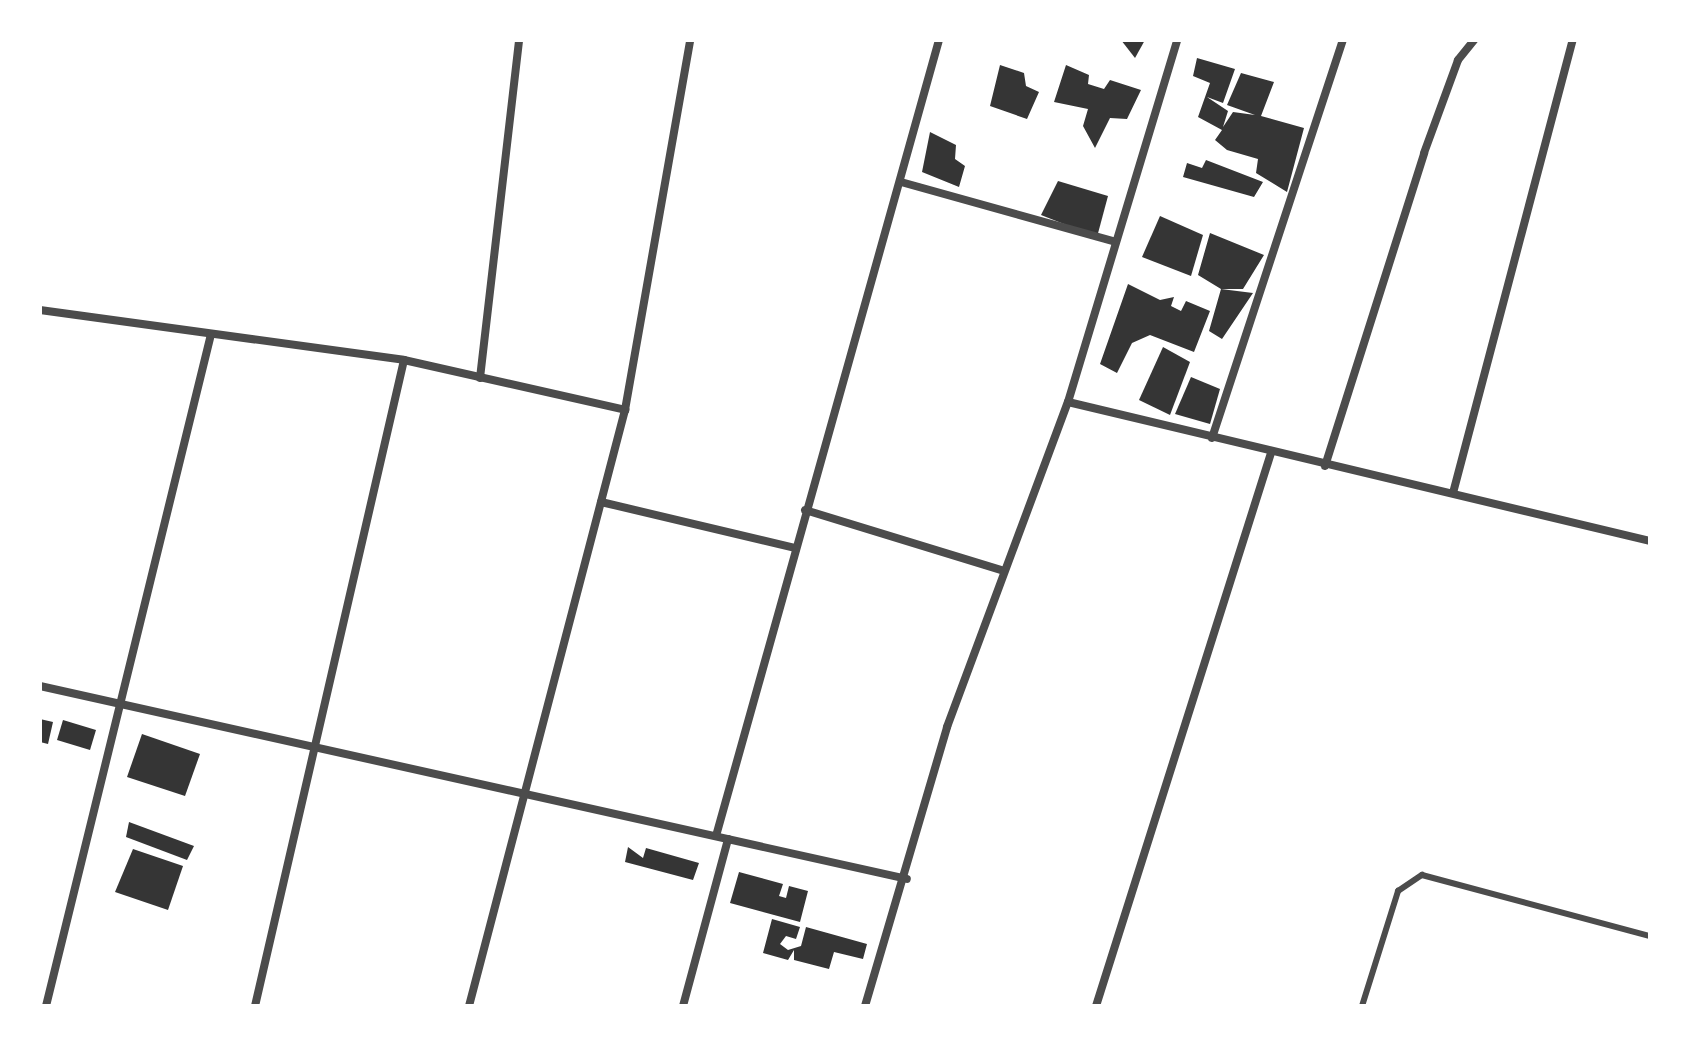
<!DOCTYPE html>
<html>
<head>
<meta charset="utf-8">
<style>
	body { margin:0 }
	#map { position:relative; width:1690px; height:1046px; overflow:hidden; background:#fff; font-family:Cabin,sans-serif }
	div>[style] { position:absolute }
	.building>* { inset:0; background:#353535 }
	.service>* { height:6px; margin:-3px; padding:0 3px; transform-origin:3px; border-radius:3px; background:#4c4c4c }
	.minor>* { height:8px; margin:-4px; padding:0 4px; transform-origin:4px; border-radius:4px; background:#4c4c4c }
	span { translate:-50% -50%; white-space:nowrap; text-align:center; line-height:1.15; -webkit-text-stroke:6px #fff; paint-order:stroke }
	.frame { position:absolute; inset:0; border:42px solid #fff; pointer-events:none }
</style>
</head>
<body>
<div id="map">
	<div class="building">
		<i style="clip-path:polygon(1121px 40px,1145px 40px,1135px 58px)"></i>
		<i style="clip-path:polygon(1197px 58px,1235px 69px,1223px 103px,1207px 97px,1228px 111px,1223px 127px,1233px 112px,1255px 115px,1227px 105px,1241px 73px,1274px 82px,1261px 116px,1304px 128px,1287px 192px,1256px 173px,1258px 159px,1227px 150px,1215px 140px,1222px 130px,1198px 117px,1210px 83px,1193px 76px)"></i>
		<i style="clip-path:polygon(1000px 65px,1024px 73px,1026px 86px,1039px 92px,1027px 119px,990px 106px)"></i>
		<i style="clip-path:polygon(1066px 65px,1089px 75px,1088px 84px,1104px 89px,1110px 80px,1141px 90px,1127px 119px,1110px 118px,1095px 148px,1083px 126px,1088px 109px,1054px 102px)"></i>
		<i style="clip-path:polygon(930px 132px,956px 145px,955px 159px,965px 166px,959px 187px,922px 172px)"></i>
		<i style="clip-path:polygon(1206px 160px,1263px 182px,1254px 197px,1183px 177px,1187px 163px,1202px 168px)"></i>
		<i style="clip-path:polygon(1058px 181px,1108px 196px,1097px 237px,1041px 215px)"></i>
		<i style="clip-path:polygon(1160px 216px,1203px 235px,1191px 276px,1142px 257px)"></i>
		<i style="clip-path:polygon(1210px 233px,1264px 255px,1243px 289px,1221px 289px,1253px 293px,1222px 339px,1209px 331px,1221px 289px,1198px 275px)"></i>
		<i style="clip-path:polygon(1128px 284px,1160px 300px,1174px 297px,1171px 306px,1181px 311px,1186px 301px,1210px 311px,1194px 352px,1150px 335px,1132px 343px,1117px 373px,1100px 364px)"></i>
		<i style="clip-path:polygon(1163px 347px,1190px 362px,1170px 415px,1139px 400px)"></i>
		<i style="clip-path:polygon(1191px 377px,1220px 389px,1210px 424px,1175px 414px)"></i>
		<i style="clip-path:polygon(40px 719px,53px 722px,48px 744px,40px 742px)"></i>
		<i style="clip-path:polygon(63px 720px,96px 730px,90px 750px,57px 740px)"></i>
		<i style="clip-path:polygon(142px 734px,200px 754px,185px 796px,127px 777px)"></i>
		<i style="clip-path:polygon(129px 822px,194px 846px,187px 860px,126px 837px)"></i>
		<i style="clip-path:polygon(628px 847px,643px 858px,646px 848px,699px 863px,693px 880px,625px 862px)"></i>
		<i style="clip-path:polygon(133px 849px,183px 866px,168px 910px,115px 892px)"></i>
		<i style="clip-path:polygon(739px 872px,783px 884px,779px 896px,786px 898px,789px 886px,808px 891px,800px 922px,730px 903px)"></i>
		<i style="clip-path:polygon(772px 919px,800px 927px,796px 939px,786px 936px,780px 944px,788px 950px,801px 946px,806px 927px,867px 944px,863px 959px,834px 952px,829px 969px,794px 960px,794px 950px,788px 960px,763px 953px)"></i>
	</div>
	<div class="service">
		<i style="left:1362px;top:1006px;width:121px;rotate:-72.6deg"></i>
		<i style="left:1398px;top:891px;width:29px;rotate:-34deg"></i>
		<i style="left:1422px;top:875px;width:236px;rotate:15deg"></i>
	</div>
	<div class="minor">
		<i style="left:901px;top:182px;width:223px;rotate:15.6deg"></i>
		<i style="left:40px;top:310px;width:367px;rotate:7.8deg"></i>
		<i style="left:404px;top:360px;width:227px;rotate:12.7deg"></i>
		<i style="left:480px;top:378px;width:340px;rotate:-83.4deg"></i>
		<i style="left:1068px;top:402px;width:598px;rotate:13.43deg"></i>
		<i style="left:1212px;top:438px;width:419px;rotate:-71.8deg"></i>
		<i style="left:1325px;top:466px;width:328px;rotate:-72.4deg"></i>
		<i style="left:1424px;top:153px;width:99px;rotate:-69.9deg"></i>
		<i style="left:1458px;top:60px;width:26px;rotate:-51deg"></i>
		<i style="left:1453px;top:493px;width:469px;rotate:-75.2deg"></i>
		<i style="left:601px;top:502px;width:199px;rotate:13.3deg"></i>
		<i style="left:805px;top:510px;width:208px;rotate:17deg"></i>
		<i style="left:40px;top:686px;width:888px;rotate:12.55deg"></i>
		<i style="left:716px;top:836px;width:827px;rotate:-74.35deg"></i>
		<i style="left:46px;top:1006px;width:692px;rotate:-76.2deg"></i>
		<i style="left:255px;top:1006px;width:663px;rotate:-77.01deg"></i>
		<i style="left:469px;top:1006px;width:616px;rotate:-75.33deg"></i>
		<i style="left:625px;top:410px;width:376px;rotate:-80deg"></i>
		<i style="left:683px;top:1006px;width:173px;rotate:-74.9deg"></i>
		<i style="left:865px;top:1006px;width:291px;rotate:-73.6deg"></i>
		<i style="left:947px;top:727px;width:347px;rotate:-69.6deg"></i>
		<i style="left:1068px;top:402px;width:378px;rotate:-73.2deg"></i>
		<i style="left:1096px;top:1006px;width:580px;rotate:-72.44deg"></i>
	</div>
	<div class="frame"></div>
</div>
</body>
</html>
